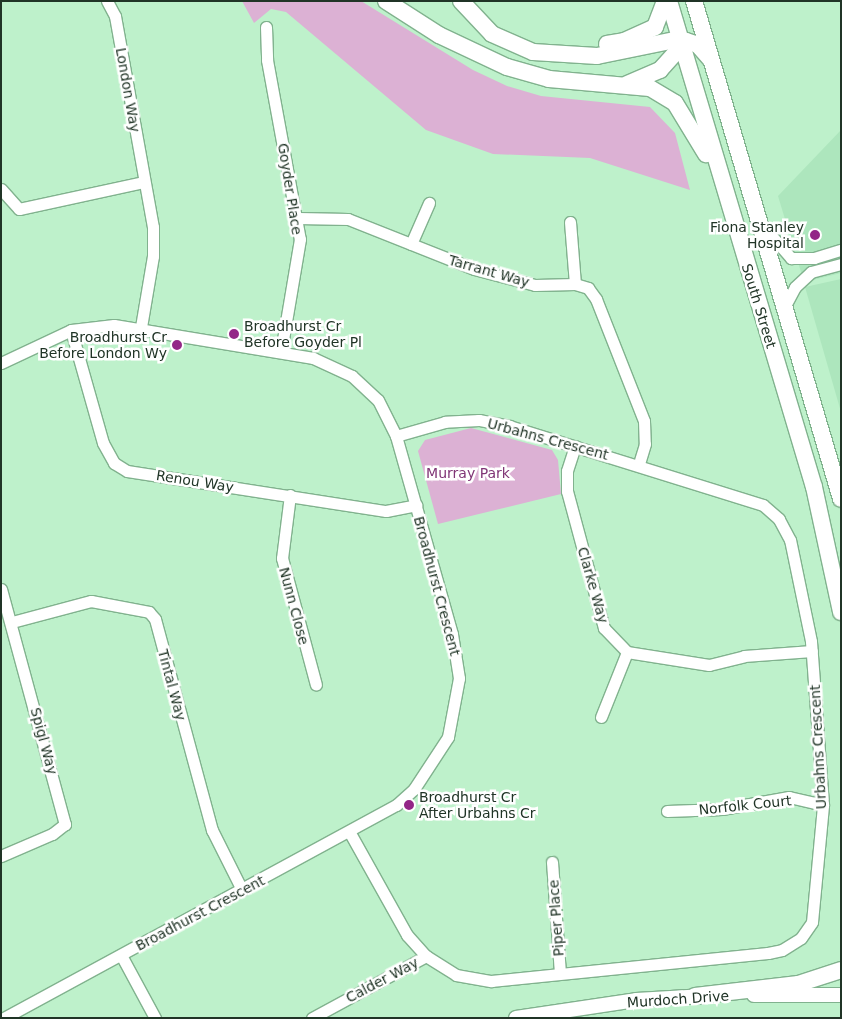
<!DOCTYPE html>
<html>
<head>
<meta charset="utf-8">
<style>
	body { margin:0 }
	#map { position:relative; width:842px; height:1019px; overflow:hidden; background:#bef1cb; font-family:"DejaVu Sans",sans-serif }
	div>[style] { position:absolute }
	.built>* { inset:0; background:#ade6bd }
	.green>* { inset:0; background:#dcb1d4 }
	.roads { filter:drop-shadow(1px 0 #81b28e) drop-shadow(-1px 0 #81b28e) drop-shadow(0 1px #81b28e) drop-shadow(0 -1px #81b28e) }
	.minor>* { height:11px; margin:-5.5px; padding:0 5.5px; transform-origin:5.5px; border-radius:5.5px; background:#fff }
	.major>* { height:14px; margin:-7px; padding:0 7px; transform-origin:7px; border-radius:7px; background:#fff }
	.highway>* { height:16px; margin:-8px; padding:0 8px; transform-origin:8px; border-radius:8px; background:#fff }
	.dots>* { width:14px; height:14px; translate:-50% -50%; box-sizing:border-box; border:2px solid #fff; border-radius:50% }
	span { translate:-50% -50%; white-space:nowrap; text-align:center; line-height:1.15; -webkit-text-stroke:5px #fff; paint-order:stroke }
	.street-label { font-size:14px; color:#203426 }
	.poi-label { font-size:14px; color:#203426 }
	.right { translate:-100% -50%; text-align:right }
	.left { translate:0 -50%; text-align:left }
	.park-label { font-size:14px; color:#803576 }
	.frame { position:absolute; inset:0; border:2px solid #203426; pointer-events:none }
</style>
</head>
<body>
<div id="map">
	<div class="built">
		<i style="clip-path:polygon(841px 130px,841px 273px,804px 282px,778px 196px)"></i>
		<i style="clip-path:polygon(841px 279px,841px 412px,805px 287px)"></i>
	</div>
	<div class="green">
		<i style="clip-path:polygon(242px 1px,361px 1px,473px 70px,507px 86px,541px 96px,650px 107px,675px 133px,690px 190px,590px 158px,493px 154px,426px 130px,286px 12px,271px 9px,254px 23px)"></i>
		<i style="clip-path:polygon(471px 428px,552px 450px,558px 460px,561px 494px,438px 524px,418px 451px,425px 440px)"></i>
	</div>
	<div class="roads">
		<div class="minor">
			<i style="left:107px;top:1px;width:17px;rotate:62deg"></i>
			<i style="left:115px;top:16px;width:214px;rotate:79.8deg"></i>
			<i style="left:153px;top:227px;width:29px;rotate:90deg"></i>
			<i style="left:153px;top:256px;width:72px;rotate:99.6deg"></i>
			<i style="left:266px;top:27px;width:33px;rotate:88deg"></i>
			<i style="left:267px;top:60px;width:182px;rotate:79.6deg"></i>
			<i style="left:300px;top:239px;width:114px;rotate:99.6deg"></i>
			<i style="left:1px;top:189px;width:27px;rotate:48deg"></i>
			<i style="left:19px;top:209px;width:128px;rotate:-12.2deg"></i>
			<i style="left:298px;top:218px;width:50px;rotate:1.1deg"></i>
			<i style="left:348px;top:219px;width:136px;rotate:21.6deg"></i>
			<i style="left:474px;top:269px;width:63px;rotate:14.7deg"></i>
			<i style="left:535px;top:285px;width:40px;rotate:-1.4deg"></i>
			<i style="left:575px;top:284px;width:14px;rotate:17deg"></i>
			<i style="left:588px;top:288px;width:14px;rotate:54deg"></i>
			<i style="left:596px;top:299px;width:131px;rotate:68.5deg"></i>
			<i style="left:644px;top:421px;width:23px;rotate:88deg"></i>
			<i style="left:645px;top:444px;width:21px;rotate:107deg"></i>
			<i style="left:570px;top:222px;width:62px;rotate:85.4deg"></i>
			<i style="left:763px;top:226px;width:43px;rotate:48.8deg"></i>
			<i style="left:791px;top:258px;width:23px"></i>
			<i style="left:814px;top:258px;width:28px;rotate:-17deg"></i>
			<i style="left:411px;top:244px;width:45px;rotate:-66.3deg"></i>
			<i style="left:786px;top:304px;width:19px;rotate:-62deg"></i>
			<i style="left:795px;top:287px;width:22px;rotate:-43deg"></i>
			<i style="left:811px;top:272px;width:31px;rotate:-15deg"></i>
			<i style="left:71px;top:330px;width:117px;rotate:74.2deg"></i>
			<i style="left:103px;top:443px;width:23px;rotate:61deg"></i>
			<i style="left:114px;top:463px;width:15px;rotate:32deg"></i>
			<i style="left:127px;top:471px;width:262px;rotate:8.8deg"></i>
			<i style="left:386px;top:511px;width:31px;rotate:-11deg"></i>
			<i style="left:1px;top:363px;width:77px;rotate:-25.2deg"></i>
			<i style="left:71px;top:330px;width:43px;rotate:-6.6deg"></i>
			<i style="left:114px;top:325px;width:202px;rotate:9.4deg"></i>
			<i style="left:313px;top:358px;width:43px;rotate:24.8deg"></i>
			<i style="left:352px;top:376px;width:35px;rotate:43deg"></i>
			<i style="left:378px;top:400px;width:40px;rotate:63.4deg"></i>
			<i style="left:396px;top:436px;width:206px;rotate:74.2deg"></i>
			<i style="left:452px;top:634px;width:45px;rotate:81deg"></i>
			<i style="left:459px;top:678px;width:60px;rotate:100.6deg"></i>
			<i style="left:448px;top:737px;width:62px;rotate:123.2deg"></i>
			<i style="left:414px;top:789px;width:24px;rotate:138deg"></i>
			<i style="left:396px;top:805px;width:446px;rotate:151.5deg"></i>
			<i style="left:575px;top:446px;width:26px;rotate:108deg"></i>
			<i style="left:567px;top:471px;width:20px;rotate:90deg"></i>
			<i style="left:567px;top:491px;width:142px;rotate:74.9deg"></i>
			<i style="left:604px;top:628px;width:33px;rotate:46deg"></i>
			<i style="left:627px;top:652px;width:83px;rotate:9deg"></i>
			<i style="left:709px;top:665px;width:36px;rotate:-14deg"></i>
			<i style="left:744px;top:656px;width:68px;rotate:-4.2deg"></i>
			<i style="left:290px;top:495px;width:64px;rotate:97.2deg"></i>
			<i style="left:282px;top:558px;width:131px;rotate:75deg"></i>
			<i style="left:1px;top:589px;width:244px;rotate:74.8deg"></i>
			<i style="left:65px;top:824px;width:16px;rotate:142deg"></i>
			<i style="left:52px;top:834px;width:56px;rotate:156.7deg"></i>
			<i style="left:12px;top:622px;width:82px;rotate:-14.9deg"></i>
			<i style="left:91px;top:601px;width:59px;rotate:10.7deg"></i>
			<i style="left:149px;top:612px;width:9px;rotate:49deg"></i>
			<i style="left:155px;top:619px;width:219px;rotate:74.9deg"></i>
			<i style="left:212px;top:830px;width:67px;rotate:63.4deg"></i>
			<i style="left:601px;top:717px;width:70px;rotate:-68.2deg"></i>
			<i style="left:667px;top:811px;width:55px;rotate:-2.1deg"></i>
			<i style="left:722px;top:809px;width:68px;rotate:-10.2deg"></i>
			<i style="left:789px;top:797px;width:35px;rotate:13deg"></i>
			<i style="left:350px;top:833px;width:117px;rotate:60.8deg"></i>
			<i style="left:407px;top:935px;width:28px;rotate:48deg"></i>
			<i style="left:426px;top:956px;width:36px;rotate:32deg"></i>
			<i style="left:456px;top:975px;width:36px;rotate:10deg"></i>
			<i style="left:491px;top:981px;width:278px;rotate:-5.8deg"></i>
			<i style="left:768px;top:953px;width:14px;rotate:-12deg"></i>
			<i style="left:782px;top:950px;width:22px;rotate:-32deg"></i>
			<i style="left:801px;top:938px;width:19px;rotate:-55deg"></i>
			<i style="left:812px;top:922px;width:118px;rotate:-84.6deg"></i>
			<i style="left:823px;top:805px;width:164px;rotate:-94.2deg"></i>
			<i style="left:811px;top:641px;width:103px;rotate:-101.7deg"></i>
			<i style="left:790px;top:540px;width:24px;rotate:-118deg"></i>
			<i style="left:779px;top:519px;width:21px;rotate:-139deg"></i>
			<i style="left:763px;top:505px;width:265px;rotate:-162.7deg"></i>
			<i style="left:510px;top:426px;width:32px;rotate:-169deg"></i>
			<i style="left:479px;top:420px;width:34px;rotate:177deg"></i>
			<i style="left:445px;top:422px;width:51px;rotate:164.1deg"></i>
			<i style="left:552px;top:862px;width:111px;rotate:85.9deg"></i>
			<i style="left:121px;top:955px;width:72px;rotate:61.6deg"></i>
			<i style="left:312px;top:1018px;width:130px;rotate:-28.5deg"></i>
		</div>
		<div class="major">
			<i style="left:754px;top:995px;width:87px"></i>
			<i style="left:516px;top:1018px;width:121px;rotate:-8.5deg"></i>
			<i style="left:636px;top:1000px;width:69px;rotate:-3.3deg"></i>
		</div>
		<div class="highway">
			<i style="left:386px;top:1px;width:63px;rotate:32.7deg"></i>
			<i style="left:439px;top:35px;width:75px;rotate:25.2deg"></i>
			<i style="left:507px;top:67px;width:44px;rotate:15.9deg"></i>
			<i style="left:549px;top:79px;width:101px;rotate:5.1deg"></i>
			<i style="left:650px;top:88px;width:29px;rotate:31deg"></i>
			<i style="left:675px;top:103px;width:60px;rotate:58.7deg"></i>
			<i style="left:461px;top:1px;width:45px;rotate:46.8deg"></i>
			<i style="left:492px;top:34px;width:45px;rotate:23.7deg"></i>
			<i style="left:533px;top:52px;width:64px;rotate:3.6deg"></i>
			<i style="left:597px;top:56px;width:85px;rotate:-11.6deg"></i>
			<i style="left:680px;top:39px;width:19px;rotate:18deg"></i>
			<i style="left:698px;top:45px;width:18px;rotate:49deg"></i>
			<i style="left:669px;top:1px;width:507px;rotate:73.39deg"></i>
			<i style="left:814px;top:487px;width:128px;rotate:77.8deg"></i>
			<i style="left:694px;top:1px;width:519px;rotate:73.55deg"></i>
			<i style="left:607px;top:44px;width:17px;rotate:-10deg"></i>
			<i style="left:624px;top:41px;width:34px;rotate:-24deg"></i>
			<i style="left:655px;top:27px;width:28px;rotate:-69deg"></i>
			<i style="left:627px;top:84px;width:36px;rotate:-23deg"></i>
			<i style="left:660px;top:70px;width:39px;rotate:-48deg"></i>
			<i style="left:695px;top:996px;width:104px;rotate:-6.6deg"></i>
			<i style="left:798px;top:984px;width:45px;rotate:-18deg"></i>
		</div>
	</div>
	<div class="dots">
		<i style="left:815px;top:235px;background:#932687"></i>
		<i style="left:234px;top:334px;background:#932687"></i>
		<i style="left:177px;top:345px;background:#932687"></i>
		<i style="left:409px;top:805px;background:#932687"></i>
	</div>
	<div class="street-label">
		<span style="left:128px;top:90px;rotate:80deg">London Way</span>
		<span style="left:290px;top:189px;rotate:81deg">Goyder Place</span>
		<span style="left:489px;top:271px;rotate:16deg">Tarrant Way</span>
		<span style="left:759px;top:306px;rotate:73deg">South Street</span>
		<span style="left:548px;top:439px;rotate:15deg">Urbahns Crescent</span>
		<span style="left:195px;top:481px;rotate:9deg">Renou Way</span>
		<span style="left:593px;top:585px;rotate:74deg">Clarke Way</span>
		<span style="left:437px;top:586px;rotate:75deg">Broadhurst Crescent</span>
		<span style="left:294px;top:606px;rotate:75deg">Nunn Close</span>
		<span style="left:172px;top:685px;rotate:75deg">Tintal Way</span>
		<span style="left:44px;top:741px;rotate:75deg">Spigl Way</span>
		<span style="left:818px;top:747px;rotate:-93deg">Urbahns Crescent</span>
		<span style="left:745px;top:805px;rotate:-6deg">Norfolk Court</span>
		<span style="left:200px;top:913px;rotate:-28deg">Broadhurst Crescent</span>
		<span style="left:556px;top:918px;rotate:-94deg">Piper Place</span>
		<span style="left:382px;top:980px;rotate:-28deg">Calder Way</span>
		<span style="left:678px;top:999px;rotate:-4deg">Murdoch Drive</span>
	</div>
	<div class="poi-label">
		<span class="right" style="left:804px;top:235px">Fiona Stanley<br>Hospital</span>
		<span class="left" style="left:244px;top:334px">Broadhurst Cr<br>Before Goyder Pl</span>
		<span class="right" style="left:167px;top:345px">Broadhurst Cr<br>Before London Wy</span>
		<span class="left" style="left:419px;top:805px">Broadhurst Cr<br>After Urbahns Cr</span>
	</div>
	<div class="park-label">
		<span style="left:468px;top:473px">Murray Park</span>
	</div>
	<div class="frame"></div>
</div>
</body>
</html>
